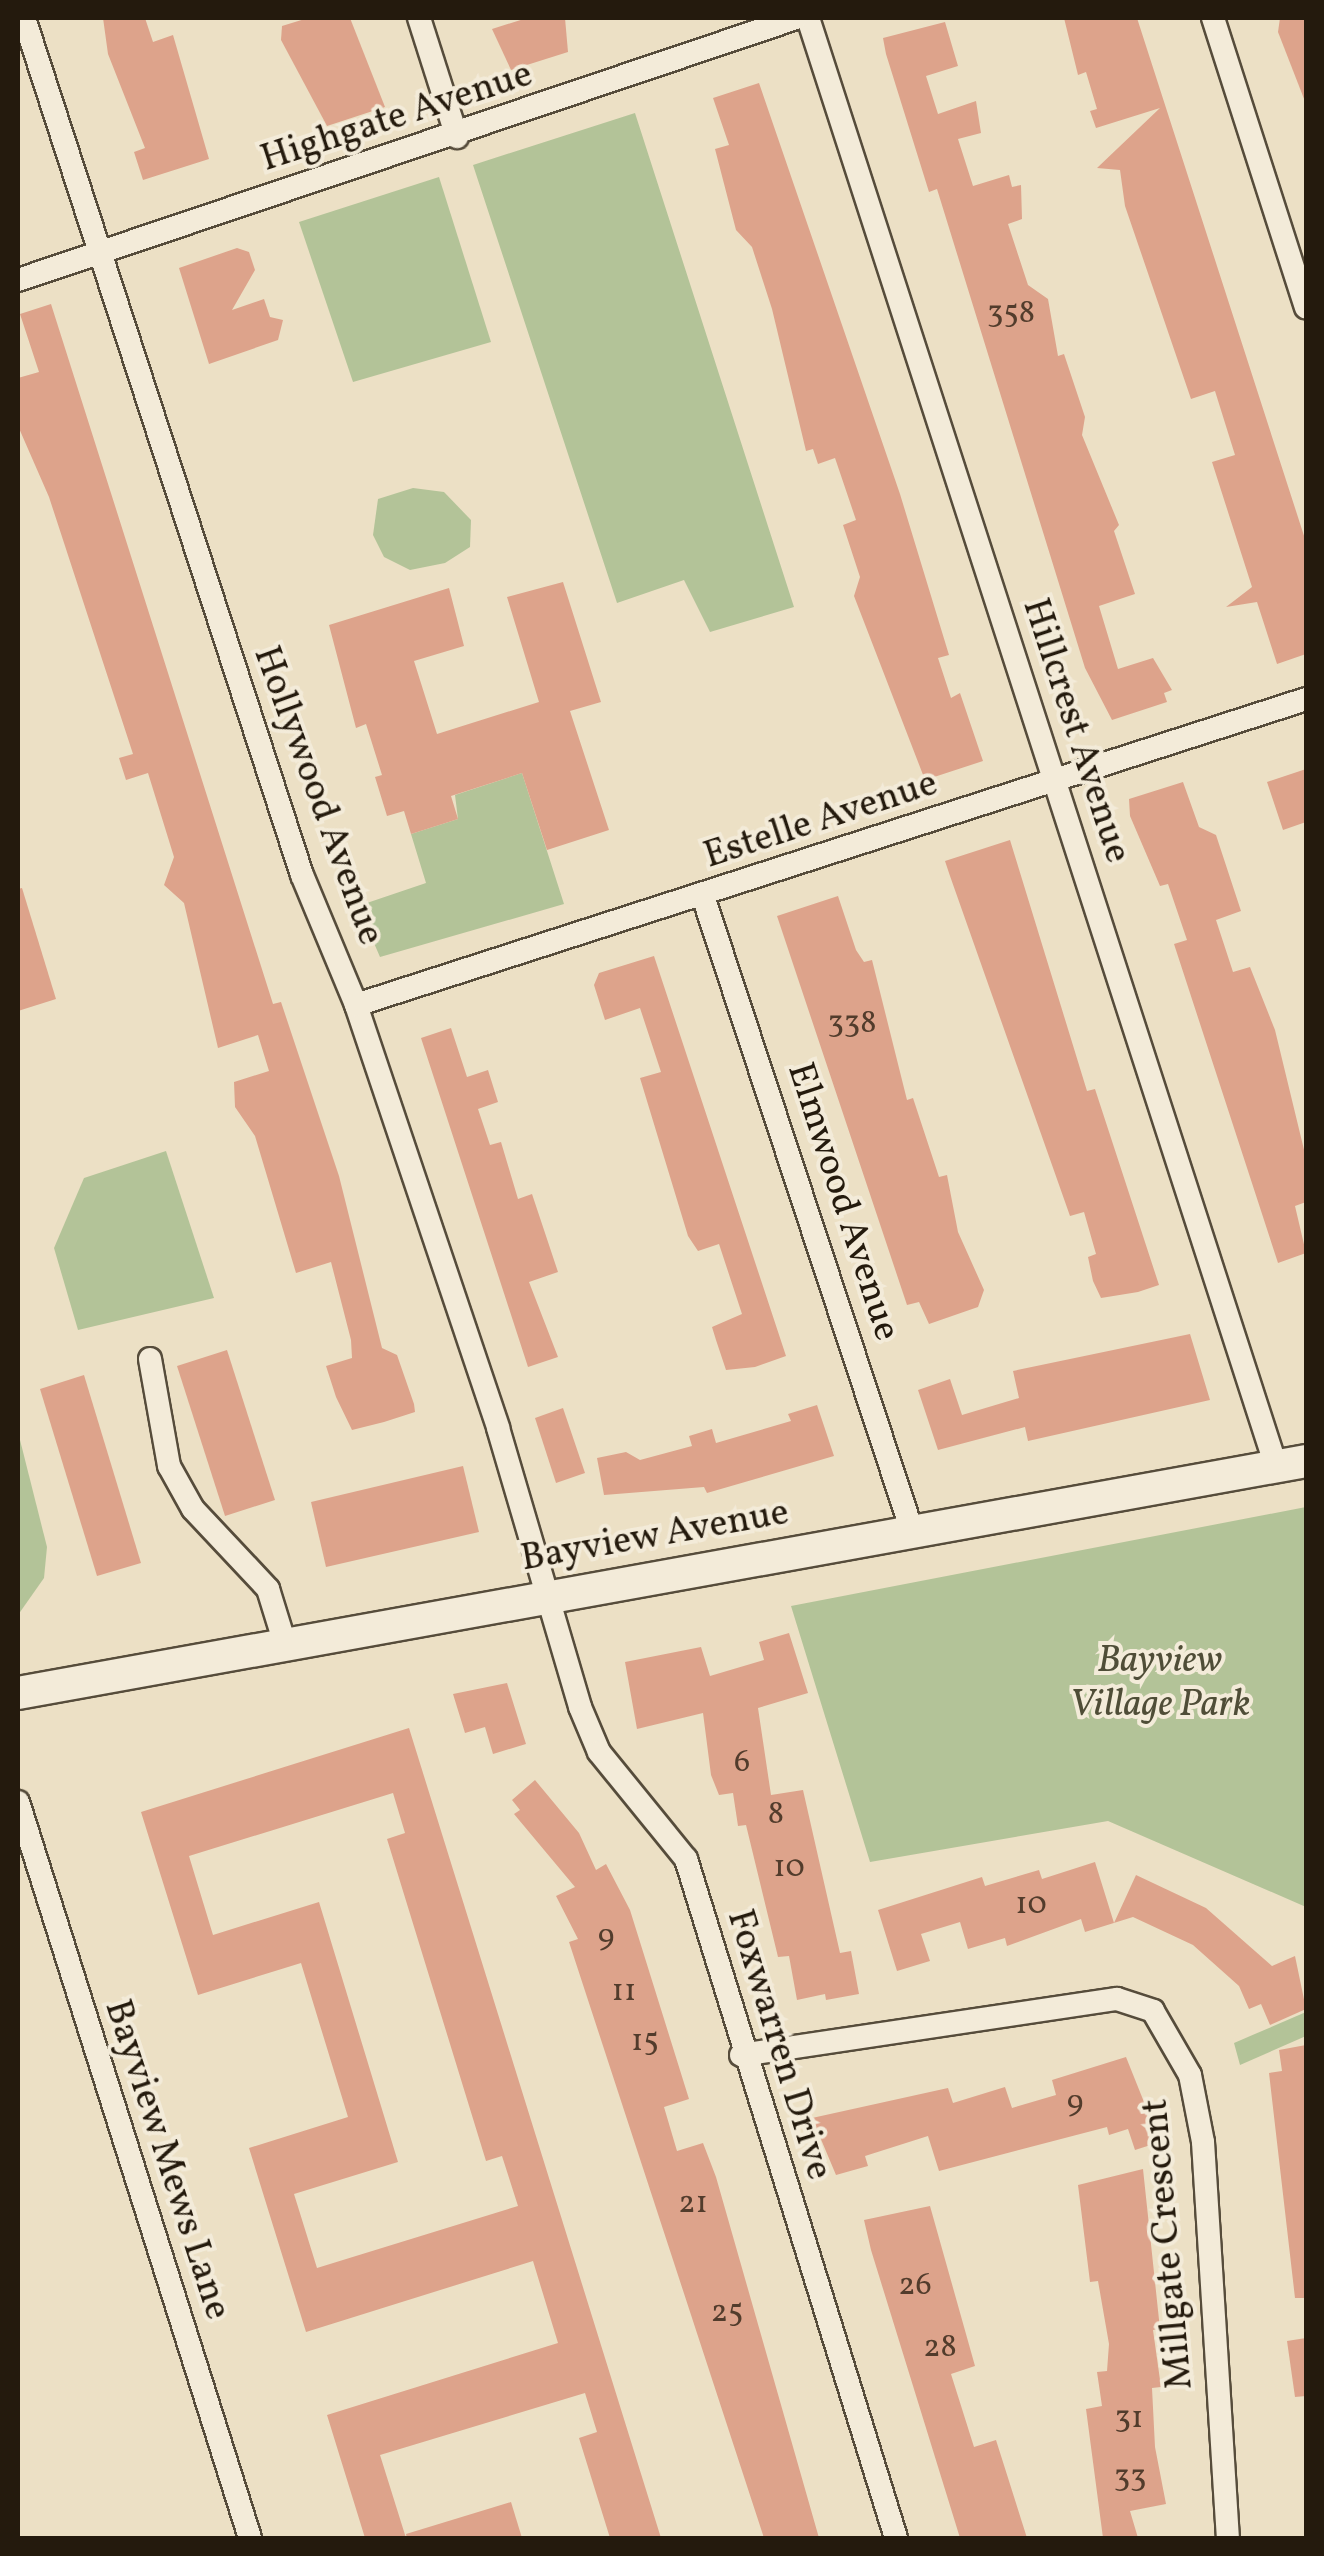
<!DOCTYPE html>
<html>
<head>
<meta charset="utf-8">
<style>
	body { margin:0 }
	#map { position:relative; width:1324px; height:2556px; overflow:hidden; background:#ece0c5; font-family:Vollkorn,serif }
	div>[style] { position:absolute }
	.green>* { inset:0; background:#b3c398 }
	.building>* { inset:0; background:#dda38b }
	.roads { filter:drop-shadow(2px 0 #564c3b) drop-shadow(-2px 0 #564c3b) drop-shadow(0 2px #564c3b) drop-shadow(0 -2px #564c3b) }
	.street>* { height:22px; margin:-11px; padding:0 11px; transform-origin:11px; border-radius:11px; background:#f3ebd9 }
	.secondary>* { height:32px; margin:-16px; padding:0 16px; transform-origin:16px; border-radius:16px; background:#f3ebd9 }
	span { translate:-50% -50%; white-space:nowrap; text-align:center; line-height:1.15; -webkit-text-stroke:8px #f3ebd9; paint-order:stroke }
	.number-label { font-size:32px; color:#523c2c }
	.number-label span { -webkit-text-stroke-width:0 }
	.street-label { font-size:38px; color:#241a0d }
	.park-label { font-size:38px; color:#4f4d37; font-style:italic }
	.frame { position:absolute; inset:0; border:20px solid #241a0d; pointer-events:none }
</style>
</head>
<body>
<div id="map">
	<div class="green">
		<i style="clip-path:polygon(635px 113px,794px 607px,710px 632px,684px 580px,617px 603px,473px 165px)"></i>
		<i style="clip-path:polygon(439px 177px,491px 342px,353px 382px,299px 222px)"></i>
		<i style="clip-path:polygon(413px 488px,444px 492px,471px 520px,470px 547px,445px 563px,410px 570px,384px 557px,373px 535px,378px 499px)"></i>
		<i style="clip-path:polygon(522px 773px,564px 904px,380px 957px,358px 906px,426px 883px,411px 834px,458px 819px,455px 795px)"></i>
		<i style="clip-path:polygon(166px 1151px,214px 1298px,78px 1330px,54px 1248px,84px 1178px)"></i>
		<i style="clip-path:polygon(18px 1432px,47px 1547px,44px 1578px,18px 1615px)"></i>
		<i style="clip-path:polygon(1306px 1507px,1306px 1907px,1108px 1821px,870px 1862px,791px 1606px)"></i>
		<i style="clip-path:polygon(1306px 2012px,1306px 2036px,1240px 2065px,1234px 2043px)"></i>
	</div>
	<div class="building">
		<i style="clip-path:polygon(103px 18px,145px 18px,153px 42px,173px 35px,209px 159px,143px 180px,134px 152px,145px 148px,108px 54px)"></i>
		<i style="clip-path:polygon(308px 18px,350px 18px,385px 107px,327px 126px,281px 40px,282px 26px)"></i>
		<i style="clip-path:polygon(527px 18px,565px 18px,568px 52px,511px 70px,492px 29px)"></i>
		<i style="clip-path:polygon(1064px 18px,1137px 18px,1306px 542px,1306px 654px,1277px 664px,1257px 602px,1226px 607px,1252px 587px,1212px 462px,1235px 455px,1215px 391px,1191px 399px,1125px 206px,1120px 170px,1097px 168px,1160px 108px,1096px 128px,1090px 111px,1097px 109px,1086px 72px,1078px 75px)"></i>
		<i style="clip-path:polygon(1280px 18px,1306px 18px,1306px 104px,1278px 32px)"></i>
		<i style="clip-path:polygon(945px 22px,958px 66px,926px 76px,938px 114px,976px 101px,981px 133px,958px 139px,973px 186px,1009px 175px,1012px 187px,1021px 185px,1022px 219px,1008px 224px,1028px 285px,1048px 299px,1058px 356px,1064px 354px,1085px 417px,1082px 435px,1119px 525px,1114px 531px,1135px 594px,1099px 606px,1118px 669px,1153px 658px,1172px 690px,1164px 693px,1167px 702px,1112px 720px,1085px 668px,937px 189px,929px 192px,886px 54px,883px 38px)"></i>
		<i style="clip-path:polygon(759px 83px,900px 494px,949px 655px,938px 658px,951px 698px,960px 693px,983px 761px,925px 780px,854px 596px,860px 577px,843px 525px,856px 520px,835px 458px,818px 464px,813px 449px,806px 451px,772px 309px,752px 247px,736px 230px,715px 149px,729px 145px,713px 98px)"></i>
		<i style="clip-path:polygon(237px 248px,249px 252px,255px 270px,232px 310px,264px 299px,270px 317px,283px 320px,278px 340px,209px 364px,179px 268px)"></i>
		<i style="clip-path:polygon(51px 304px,273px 1004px,281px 1002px,339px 1176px,382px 1348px,397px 1355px,414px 1404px,415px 1412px,384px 1422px,352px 1430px,336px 1397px,326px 1366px,352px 1358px,351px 1340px,331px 1262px,296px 1273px,255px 1136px,235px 1107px,234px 1082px,269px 1071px,258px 1035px,218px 1048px,184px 903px,164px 885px,174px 857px,148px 773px,126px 780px,119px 758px,133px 754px,49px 497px,18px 426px,18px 378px,39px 372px,20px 314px)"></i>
		<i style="clip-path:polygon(563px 582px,601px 702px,570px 711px,609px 830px,547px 850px,522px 773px,451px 796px,458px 819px,411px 834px,404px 811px,387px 816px,375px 777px,382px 775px,366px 724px,356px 728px,329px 625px,449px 588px,464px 646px,414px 661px,437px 734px,539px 702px,507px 597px)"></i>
		<i style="clip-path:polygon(1306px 769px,1306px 822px,1283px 830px,1267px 782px)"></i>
		<i style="clip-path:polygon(1183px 782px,1199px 827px,1216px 835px,1241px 911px,1216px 920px,1233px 972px,1250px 967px,1275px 1030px,1306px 1158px,1306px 1202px,1295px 1206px,1306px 1253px,1278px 1263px,1174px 944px,1187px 940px,1168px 884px,1160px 886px,1130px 816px,1129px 799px)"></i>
		<i style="clip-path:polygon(1010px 840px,1087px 1091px,1095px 1089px,1159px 1285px,1138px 1292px,1101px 1298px,1093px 1281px,1088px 1257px,1096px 1254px,1084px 1212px,1070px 1216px,950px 876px,945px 861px)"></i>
		<i style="clip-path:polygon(22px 888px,56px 999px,18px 1011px,18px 889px)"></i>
		<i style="clip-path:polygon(838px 896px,856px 950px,864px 962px,872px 960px,907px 1100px,913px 1098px,939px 1177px,947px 1175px,958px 1232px,984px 1290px,978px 1307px,929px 1324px,919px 1302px,907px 1305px,777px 916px)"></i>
		<i style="clip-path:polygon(654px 956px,786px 1356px,755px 1367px,726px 1370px,716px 1340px,712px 1327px,742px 1314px,719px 1244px,698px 1251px,688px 1236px,640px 1078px,661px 1072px,640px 1008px,605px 1020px,594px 985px,599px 973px)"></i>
		<i style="clip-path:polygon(451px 1028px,467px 1077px,488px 1070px,498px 1102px,478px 1109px,490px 1145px,501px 1142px,518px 1199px,532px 1194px,558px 1272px,529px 1282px,558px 1357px,528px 1367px,421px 1038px)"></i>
		<i style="clip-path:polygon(1190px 1334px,1210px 1400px,1028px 1441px,1025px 1427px,938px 1450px,918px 1390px,950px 1379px,962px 1415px,1019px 1398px,1013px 1371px)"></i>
		<i style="clip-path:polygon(227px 1350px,275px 1500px,225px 1516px,177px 1366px)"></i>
		<i style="clip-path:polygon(84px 1375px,141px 1563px,97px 1576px,40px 1389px)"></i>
		<i style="clip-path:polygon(817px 1405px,834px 1456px,707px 1493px,704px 1487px,604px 1495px,597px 1458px,626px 1452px,640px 1460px,692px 1446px,689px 1436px,712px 1429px,716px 1443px,791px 1421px,788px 1414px)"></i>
		<i style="clip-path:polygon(563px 1408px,585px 1473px,556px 1483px,535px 1418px)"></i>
		<i style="clip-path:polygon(463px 1466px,479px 1532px,326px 1567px,311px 1502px)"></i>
		<i style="clip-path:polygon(789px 1633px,808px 1693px,758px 1708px,771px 1795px,803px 1790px,840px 1953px,851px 1951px,859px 1994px,826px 2000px,825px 1994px,797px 2000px,789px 1956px,778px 1957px,746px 1825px,738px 1826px,733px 1793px,719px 1795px,711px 1775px,703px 1713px,637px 1729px,625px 1662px,701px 1647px,710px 1676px,764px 1660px,759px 1642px)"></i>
		<i style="clip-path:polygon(507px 1683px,526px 1744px,493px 1754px,485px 1727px,465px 1733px,453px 1694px)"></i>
		<i style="clip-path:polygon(evenodd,409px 1728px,661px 2538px,610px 2538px,579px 2438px,597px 2432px,585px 2393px,380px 2455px,406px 2538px,365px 2538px,327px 2415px,558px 2343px,533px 2261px,306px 2332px,249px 2148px,348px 2117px,301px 1963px,198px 1995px,141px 1812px,409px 1728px,393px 1793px,405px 1833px,387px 1839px,486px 2161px,502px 2156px,518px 2206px,317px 2268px,294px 2194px,398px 2162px,319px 1902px,213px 1935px,189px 1856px,393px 1793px)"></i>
		<i style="clip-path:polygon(535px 1780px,579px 1833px,596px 1870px,606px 1864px,630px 1910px,689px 2099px,664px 2107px,677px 2151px,703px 2143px,716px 2177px,819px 2538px,764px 2538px,569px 1942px,578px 1939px,556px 1896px,575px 1887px,514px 1814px,520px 1810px,512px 1800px)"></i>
		<i style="clip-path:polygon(1095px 1862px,1114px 1923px,1136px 1875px,1206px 1908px,1272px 1966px,1295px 1956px,1306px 2009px,1270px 2025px,1261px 2004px,1249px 2009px,1239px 1986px,1193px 1945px,1133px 1917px,1085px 1932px,1081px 1919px,1007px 1946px,1005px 1938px,968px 1949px,960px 1922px,921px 1934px,930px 1961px,897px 1971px,878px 1910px,982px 1877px,985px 1886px,1039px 1870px,1042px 1879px)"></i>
		<i style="clip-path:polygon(1306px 2045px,1306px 2298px,1295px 2298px,1269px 2073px,1282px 2071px,1279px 2050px)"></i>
		<i style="clip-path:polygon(1126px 2057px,1160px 2142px,1135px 2150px,1128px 2129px,1109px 2135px,1107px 2127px,939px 2171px,928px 2136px,865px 2156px,868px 2166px,836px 2175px,812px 2118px,948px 2088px,953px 2103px,1005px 2087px,1012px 2108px,1056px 2095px,1052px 2080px)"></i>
		<i style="clip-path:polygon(1143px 2169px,1160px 2329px,1153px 2330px,1161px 2387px,1152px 2388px,1155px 2447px,1166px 2504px,1130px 2511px,1138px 2538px,1103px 2538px,1086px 2409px,1102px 2406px,1097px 2372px,1107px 2371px,1109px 2344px,1098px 2281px,1090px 2282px,1078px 2185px)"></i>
		<i style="clip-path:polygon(930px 2206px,975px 2366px,951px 2374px,974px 2447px,996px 2440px,1027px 2538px,960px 2538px,871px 2250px,864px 2220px)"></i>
		<i style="clip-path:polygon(1306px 2338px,1306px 2396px,1295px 2397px,1287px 2341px)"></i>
		<i style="clip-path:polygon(511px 2502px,522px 2538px,407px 2538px,406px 2534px)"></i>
	</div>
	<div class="roads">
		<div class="street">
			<i style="left:24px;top:18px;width:901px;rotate:72.03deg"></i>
			<i style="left:302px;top:875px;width:141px;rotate:67.4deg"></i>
			<i style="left:356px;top:1005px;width:446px;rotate:71.4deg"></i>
			<i style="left:498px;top:1428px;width:291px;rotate:73.6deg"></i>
			<i style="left:580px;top:1707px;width:49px;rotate:67.1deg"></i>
			<i style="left:599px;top:1752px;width:138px;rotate:50.9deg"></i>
			<i style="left:686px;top:1859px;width:711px;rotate:72.81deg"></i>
			<i style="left:419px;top:18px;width:125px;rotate:72.3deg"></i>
			<i style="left:808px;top:18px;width:1522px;rotate:72.09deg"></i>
			<i style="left:1213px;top:18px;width:304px;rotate:72.2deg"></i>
			<i style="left:18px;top:280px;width:821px;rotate:-18.61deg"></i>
			<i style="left:703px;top:896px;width:669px;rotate:71.78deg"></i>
			<i style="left:356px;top:1005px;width:998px;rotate:-17.85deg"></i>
			<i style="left:150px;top:1359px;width:109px;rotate:79.9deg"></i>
			<i style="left:169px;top:1466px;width:49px;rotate:60.8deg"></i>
			<i style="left:193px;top:1509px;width:110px;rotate:46.8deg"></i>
			<i style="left:268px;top:1589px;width:58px;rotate:72.8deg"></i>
			<i style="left:18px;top:1802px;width:772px;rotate:72.5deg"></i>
			<i style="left:741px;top:2055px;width:380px;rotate:-8.5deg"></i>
			<i style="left:1117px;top:1999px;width:38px;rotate:18deg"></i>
			<i style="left:1153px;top:2011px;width:74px;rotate:60deg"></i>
			<i style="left:1190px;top:2075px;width:68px;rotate:79deg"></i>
			<i style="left:1203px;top:2142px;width:397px;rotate:86.4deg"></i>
		</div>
		<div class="secondary">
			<i style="left:18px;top:1693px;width:1309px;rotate:-10.21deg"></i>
		</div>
	</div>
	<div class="number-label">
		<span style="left:1011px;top:314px">358</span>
		<span style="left:852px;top:1024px">338</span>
		<span style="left:742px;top:1763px">6</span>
		<span style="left:776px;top:1815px">8</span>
		<span style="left:789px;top:1868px">10</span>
		<span style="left:1031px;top:1905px">10</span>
		<span style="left:606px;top:1937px">9</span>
		<span style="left:624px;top:1992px">11</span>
		<span style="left:645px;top:2042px">15</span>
		<span style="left:1075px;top:2103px">9</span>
		<span style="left:693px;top:2204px">21</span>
		<span style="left:915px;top:2286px">26</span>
		<span style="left:727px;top:2313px">25</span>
		<span style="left:940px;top:2348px">28</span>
		<span style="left:1129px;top:2419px">31</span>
		<span style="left:1130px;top:2478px">33</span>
	</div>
	<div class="street-label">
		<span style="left:397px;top:118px;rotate:-18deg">Highgate Avenue</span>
		<span style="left:1075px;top:731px;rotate:72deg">Hillcrest Avenue</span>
		<span style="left:317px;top:796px;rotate:70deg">Hollywood Avenue</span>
		<span style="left:821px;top:821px;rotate:-18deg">Estelle Avenue</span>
		<span style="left:842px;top:1202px;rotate:72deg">Elmwood Avenue</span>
		<span style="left:655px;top:1537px;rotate:-10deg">Bayview Avenue</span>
		<span style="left:778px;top:2045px;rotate:73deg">Foxwarren Drive</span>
		<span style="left:166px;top:2160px;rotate:72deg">Bayview Mews Lane</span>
		<span style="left:1169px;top:2244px;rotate:-95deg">Millgate Crescent</span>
	</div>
	<div class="park-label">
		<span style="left:1160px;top:1684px">Bayview<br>Village Park</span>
	</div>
	<div class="frame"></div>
</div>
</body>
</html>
